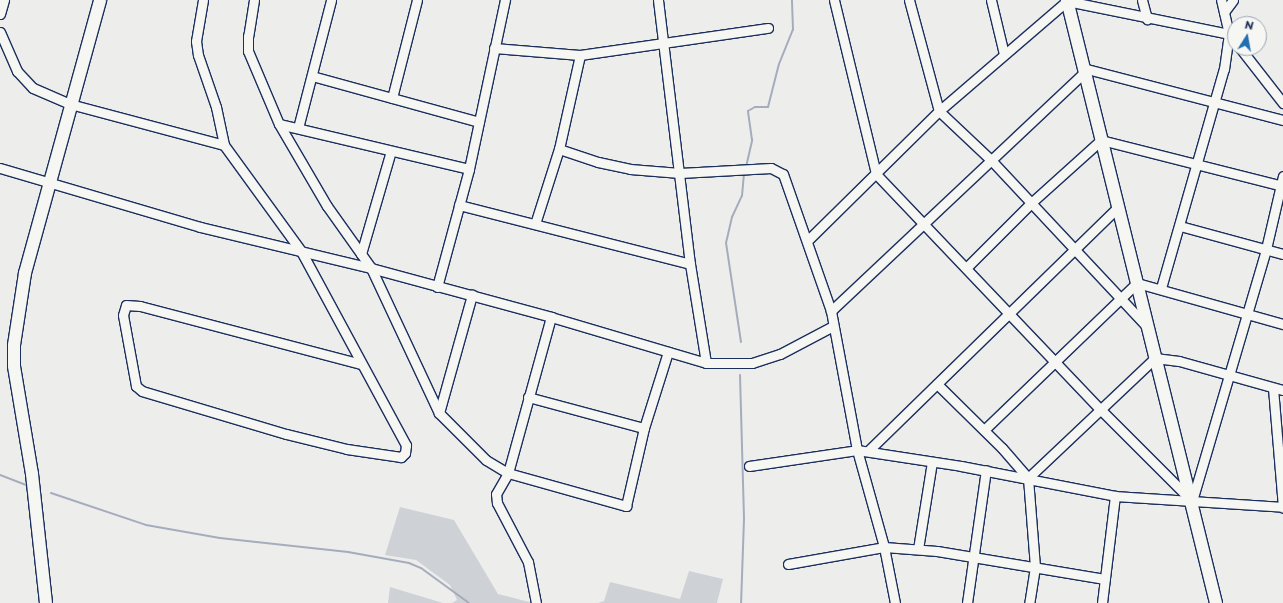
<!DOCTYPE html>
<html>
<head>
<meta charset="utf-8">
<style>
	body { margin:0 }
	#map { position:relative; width:1283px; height:603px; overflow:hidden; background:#edeeec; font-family:"Playpen Sans",sans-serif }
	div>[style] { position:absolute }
	.green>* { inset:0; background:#ced2d7 }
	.stream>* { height:2px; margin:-1px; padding:0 1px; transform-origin:1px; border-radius:1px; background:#a5acbc }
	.roads { filter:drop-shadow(1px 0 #1b2f5e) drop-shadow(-1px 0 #1b2f5e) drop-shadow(0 1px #1b2f5e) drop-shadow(0 -1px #1b2f5e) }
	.street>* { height:9px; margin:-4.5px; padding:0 4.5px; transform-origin:4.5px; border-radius:4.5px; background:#f6f6f2 }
	.secondary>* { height:12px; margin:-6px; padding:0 6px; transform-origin:6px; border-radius:6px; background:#f6f6f2 }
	span { translate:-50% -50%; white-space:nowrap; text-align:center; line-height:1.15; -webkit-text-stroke:3.5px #f6f6f2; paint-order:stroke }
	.north { position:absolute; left:1227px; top:16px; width:40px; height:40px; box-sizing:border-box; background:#f6f6f2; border:1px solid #9ea6b7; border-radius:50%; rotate:11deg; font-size:11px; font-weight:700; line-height:16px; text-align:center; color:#1b2f5e }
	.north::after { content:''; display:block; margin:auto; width:14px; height:18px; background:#1f6fb2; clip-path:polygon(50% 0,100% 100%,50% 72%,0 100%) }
</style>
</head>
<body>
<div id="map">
	<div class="green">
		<i style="clip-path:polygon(400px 507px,454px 520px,498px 594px,533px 603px,452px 603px,457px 600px,450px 585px,416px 560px,385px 555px)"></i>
		<i style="clip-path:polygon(689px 571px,723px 579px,717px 603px,598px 603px,604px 601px,610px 582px,680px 599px)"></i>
		<i style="clip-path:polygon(390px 587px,443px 603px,388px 603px)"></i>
	</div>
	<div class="stream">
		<i style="left:746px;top:167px;width:28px;rotate:-77deg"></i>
		<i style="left:752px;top:140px;width:29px;rotate:-98deg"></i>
		<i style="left:748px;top:111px;width:8px;rotate:-30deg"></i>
		<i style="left:755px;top:107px;width:13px"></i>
		<i style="left:768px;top:107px;width:44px;rotate:-75.7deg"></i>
		<i style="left:779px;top:64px;width:37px;rotate:-68deg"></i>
		<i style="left:793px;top:30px;width:30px;rotate:-92deg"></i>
		<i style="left:741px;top:342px;width:100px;rotate:-98.6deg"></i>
		<i style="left:726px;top:243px;width:27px;rotate:-77deg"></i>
		<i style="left:732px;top:217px;width:23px;rotate:-65deg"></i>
		<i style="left:742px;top:196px;width:23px;rotate:-85deg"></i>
		<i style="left:740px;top:375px;width:144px;rotate:88.4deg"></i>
		<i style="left:744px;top:519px;width:84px;rotate:92deg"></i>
		<i style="left:0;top:475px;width:30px;rotate:21deg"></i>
		<i style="left:51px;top:493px;width:100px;rotate:18.6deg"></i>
		<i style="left:146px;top:525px;width:75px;rotate:10deg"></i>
		<i style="left:220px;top:538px;width:129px;rotate:6.2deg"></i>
		<i style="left:348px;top:552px;width:62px;rotate:10.2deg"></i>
		<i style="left:409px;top:563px;width:13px;rotate:23deg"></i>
		<i style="left:421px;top:568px;width:59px;rotate:36.1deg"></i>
	</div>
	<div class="roads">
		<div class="street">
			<i style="left:203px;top:0;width:42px;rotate:99.7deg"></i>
			<i style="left:196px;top:41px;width:14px;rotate:82deg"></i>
			<i style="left:198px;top:55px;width:55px;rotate:70.9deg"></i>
			<i style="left:216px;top:107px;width:39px;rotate:78deg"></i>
			<i style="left:224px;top:145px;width:131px;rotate:54deg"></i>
			<i style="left:301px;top:251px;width:221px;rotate:61.6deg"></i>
			<i style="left:406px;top:445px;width:8px;rotate:97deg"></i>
			<i style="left:405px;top:453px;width:6px;rotate:135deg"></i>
			<i style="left:401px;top:457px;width:55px;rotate:-171.6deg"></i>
			<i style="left:347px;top:449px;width:63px;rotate:-166.2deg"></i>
			<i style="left:286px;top:434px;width:150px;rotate:-163.4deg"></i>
			<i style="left:142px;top:391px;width:8px;rotate:-140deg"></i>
			<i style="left:136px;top:386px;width:72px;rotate:-100.4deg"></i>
			<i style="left:123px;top:315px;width:10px;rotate:-73deg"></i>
			<i style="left:126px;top:305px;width:14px;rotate:4deg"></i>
			<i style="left:140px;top:306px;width:228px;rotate:14.7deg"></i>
			<i style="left:254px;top:0;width:36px;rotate:99deg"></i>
			<i style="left:248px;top:36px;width:15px;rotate:90deg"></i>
			<i style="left:248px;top:51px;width:79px;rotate:67deg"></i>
			<i style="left:279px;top:124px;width:95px;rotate:59.7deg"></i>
			<i style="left:327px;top:206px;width:76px;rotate:54.6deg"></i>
			<i style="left:371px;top:268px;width:160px;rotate:64.9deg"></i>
			<i style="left:439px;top:413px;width:66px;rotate:45deg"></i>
			<i style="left:486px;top:460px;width:26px;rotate:31deg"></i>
			<i style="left:508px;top:473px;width:123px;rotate:15.6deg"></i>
			<i style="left:626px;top:506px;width:80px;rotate:-77deg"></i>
			<i style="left:644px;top:428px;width:80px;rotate:-72.5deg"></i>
			<i style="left:658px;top:0;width:266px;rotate:83.1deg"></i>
			<i style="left:690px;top:264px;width:100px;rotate:80.8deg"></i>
			<i style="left:834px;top:0;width:179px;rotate:76.4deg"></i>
			<i style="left:876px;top:174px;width:325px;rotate:46.4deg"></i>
			<i style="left:1100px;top:409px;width:127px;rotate:45deg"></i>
			<i style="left:909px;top:0;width:115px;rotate:74.9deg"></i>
			<i style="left:939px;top:111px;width:71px;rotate:43.3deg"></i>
			<i style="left:991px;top:160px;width:230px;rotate:46.9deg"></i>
			<i style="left:991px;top:0;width:56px;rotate:76.5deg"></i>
			<i style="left:1142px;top:0;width:20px;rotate:75deg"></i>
			<i style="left:1224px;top:12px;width:15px;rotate:-53deg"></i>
			<i style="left:0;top:14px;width:15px;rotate:-74deg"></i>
			<i style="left:0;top:32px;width:43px;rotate:66.4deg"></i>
			<i style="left:17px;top:71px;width:23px;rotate:47deg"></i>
			<i style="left:33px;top:88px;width:40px;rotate:23.4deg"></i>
			<i style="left:70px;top:104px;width:159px;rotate:14.9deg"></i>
			<i style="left:494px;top:48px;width:86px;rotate:4.7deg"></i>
			<i style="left:580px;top:55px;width:190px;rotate:-8.2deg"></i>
			<i style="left:1240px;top:48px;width:70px;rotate:52deg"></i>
			<i style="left:1083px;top:68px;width:207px;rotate:14.6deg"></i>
			<i style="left:312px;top:76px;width:173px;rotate:15.4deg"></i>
			<i style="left:392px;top:98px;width:101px;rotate:-75.7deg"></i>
			<i style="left:279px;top:124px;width:195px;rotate:13.3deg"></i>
			<i style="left:298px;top:128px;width:132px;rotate:-75.5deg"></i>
			<i style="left:559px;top:149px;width:41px;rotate:18.4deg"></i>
			<i style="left:598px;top:162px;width:33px;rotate:12deg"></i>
			<i style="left:630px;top:169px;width:50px;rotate:4.6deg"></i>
			<i style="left:680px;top:173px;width:91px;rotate:-3.1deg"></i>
			<i style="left:771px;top:168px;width:13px;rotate:27deg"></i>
			<i style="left:783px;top:174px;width:145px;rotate:70.7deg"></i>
			<i style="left:831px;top:311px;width:141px;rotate:79.4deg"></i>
			<i style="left:857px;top:450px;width:101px;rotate:74.4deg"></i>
			<i style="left:884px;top:547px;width:57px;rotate:78.9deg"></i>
			<i style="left:0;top:168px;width:209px;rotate:16.4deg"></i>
			<i style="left:200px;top:227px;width:176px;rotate:13.5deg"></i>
			<i style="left:371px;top:268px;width:187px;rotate:15.2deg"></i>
			<i style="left:551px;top:317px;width:162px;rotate:16.5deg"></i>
			<i style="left:706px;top:363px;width:46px"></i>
			<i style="left:752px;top:363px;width:29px;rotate:-18deg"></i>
			<i style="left:780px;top:354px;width:60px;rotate:-27.8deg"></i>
			<i style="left:459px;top:205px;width:238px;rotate:14.3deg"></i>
			<i style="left:535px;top:224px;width:79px;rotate:-72.3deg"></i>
			<i style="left:559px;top:149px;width:96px;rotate:-77.4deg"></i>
			<i style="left:1180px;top:226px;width:107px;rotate:15.2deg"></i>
			<i style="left:807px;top:241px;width:185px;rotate:-44.6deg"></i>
			<i style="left:939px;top:111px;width:169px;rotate:-40.7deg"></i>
			<i style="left:1067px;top:1px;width:165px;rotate:11.5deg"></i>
			<i style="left:1229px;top:34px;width:10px;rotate:53deg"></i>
			<i style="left:361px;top:254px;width:107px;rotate:-73.8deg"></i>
			<i style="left:966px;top:268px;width:92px;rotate:-45deg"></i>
			<i style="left:1031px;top:203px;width:94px;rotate:-42deg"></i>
			<i style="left:1101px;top:140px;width:188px;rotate:14.2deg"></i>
			<i style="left:437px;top:287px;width:122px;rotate:-74.8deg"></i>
			<i style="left:469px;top:169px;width:173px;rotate:-78deg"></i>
			<i style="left:1161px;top:288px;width:228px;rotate:-74deg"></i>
			<i style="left:1224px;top:69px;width:35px;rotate:-82deg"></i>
			<i style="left:1229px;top:34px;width:35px;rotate:-103deg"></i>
			<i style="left:831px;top:311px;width:347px;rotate:-43.3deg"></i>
			<i style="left:937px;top:384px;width:91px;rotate:44.6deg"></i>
			<i style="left:1002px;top:448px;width:40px;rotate:49deg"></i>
			<i style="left:1028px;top:478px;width:89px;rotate:85.5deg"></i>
			<i style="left:1035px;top:567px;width:36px;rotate:99deg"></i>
			<i style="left:1273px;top:388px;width:120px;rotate:85.2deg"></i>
			<i style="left:528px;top:397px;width:120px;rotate:15deg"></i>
			<i style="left:439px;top:413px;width:123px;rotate:-74.4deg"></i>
			<i style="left:984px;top:430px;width:212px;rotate:-43.9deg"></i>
			<i style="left:1137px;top:283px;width:152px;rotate:15.7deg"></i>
			<i style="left:868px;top:451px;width:349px;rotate:-44.3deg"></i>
			<i style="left:749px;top:466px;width:109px;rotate:-8.4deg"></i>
			<i style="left:857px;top:450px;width:105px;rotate:8.7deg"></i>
			<i style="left:961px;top:466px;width:157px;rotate:11deg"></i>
			<i style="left:1115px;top:496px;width:168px;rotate:3.7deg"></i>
			<i style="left:1028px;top:478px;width:175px;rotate:-43.4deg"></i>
			<i style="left:1155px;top:358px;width:24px;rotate:7deg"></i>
			<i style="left:1179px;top:361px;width:108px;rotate:15.6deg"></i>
			<i style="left:1192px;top:501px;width:263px;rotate:-73.6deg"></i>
			<i style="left:1266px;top:249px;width:75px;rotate:-76.9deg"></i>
			<i style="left:918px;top:549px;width:88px;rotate:-80.9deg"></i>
			<i style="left:788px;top:564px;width:97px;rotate:-10deg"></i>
			<i style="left:884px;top:547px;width:53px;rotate:4.3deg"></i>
			<i style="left:937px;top:551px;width:170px;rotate:9.5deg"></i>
			<i style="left:536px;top:603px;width:42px;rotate:-101deg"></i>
			<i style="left:528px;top:562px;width:67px;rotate:-117.7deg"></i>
			<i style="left:497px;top:503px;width:9px;rotate:-96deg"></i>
			<i style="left:496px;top:494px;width:24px;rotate:-60deg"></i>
			<i style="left:508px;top:473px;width:162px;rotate:-74.6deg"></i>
			<i style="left:967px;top:603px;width:134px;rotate:-81.9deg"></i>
			<i style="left:1102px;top:603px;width:108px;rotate:-83.1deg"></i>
		</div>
		<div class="secondary">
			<i style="left:1067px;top:0;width:621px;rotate:76.12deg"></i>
			<i style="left:46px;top:603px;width:130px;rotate:-96.2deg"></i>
			<i style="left:32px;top:474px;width:109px;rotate:-99.5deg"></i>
			<i style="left:14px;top:366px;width:21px;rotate:-90deg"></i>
			<i style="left:14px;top:345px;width:73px;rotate:-81.3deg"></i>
			<i style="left:25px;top:273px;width:283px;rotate:-74.6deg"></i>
		</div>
	</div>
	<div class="north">N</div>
</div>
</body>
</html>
